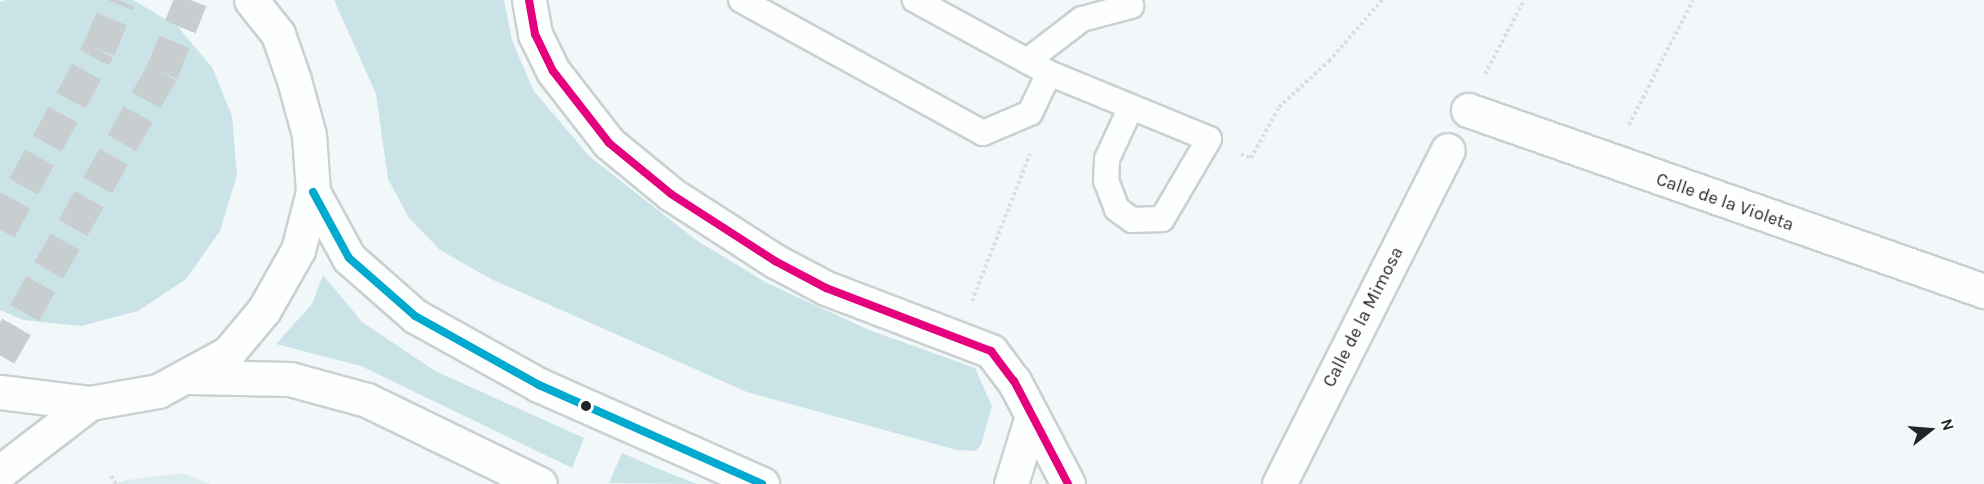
<!DOCTYPE html>
<html>
<head>
<meta charset="utf-8">
<style>
	body { margin:0 }
	#map { position:relative; width:1984px; height:484px; overflow:hidden; background:#f2f8fa; font-family:Karla,sans-serif }
	div>[style] { position:absolute }
	.built>* { inset:0; background:#ddecee }
	.green>* { inset:0; background:#c9e3e7 }
	.primary-tunnel>* { height:33px; margin-top:-16.5px; transform-origin:0; background:repeating-linear-gradient(90deg,#c8cecf 0 33px,transparent 0 49px) }
	.path>* { height:4px; margin-top:-2px; transform-origin:0; background:repeating-linear-gradient(90deg,#dbdede 0 3px,transparent 0 6px) }
	.roads { filter:drop-shadow(2px 0 #cbd0d1) drop-shadow(-2px 0 #cbd0d1) drop-shadow(0 2px #cbd0d1) drop-shadow(0 -2px #cbd0d1) }
	.service>* { height:24px; margin:-12px; padding:0 12px; transform-origin:12px; border-radius:12px; background:#fdfefe }
	.pedestrian>* { height:33px; margin:-16.5px; padding:0 16.5px; transform-origin:16.5px; border-radius:16.5px; background:#fdfefe }
	.minor>* { height:33px; margin:-16.5px; padding:0 16.5px; transform-origin:16.5px; border-radius:16.5px; background:#fdfefe }
	.primary>* { height:33px; margin:-16.5px; padding:0 16.5px; transform-origin:16.5px; border-radius:16.5px; background:#fdfefe }
	.trunk>* { height:33px; margin:-16.5px; padding:0 16.5px; transform-origin:16.5px; border-radius:16.5px; background:#fdfefe }
	.bus-1>* { height:8px; margin:-4px; padding:0 4px; transform-origin:4px; border-radius:4px; background:#e5007d }
	.bus-2>* { height:8px; margin:-4px; padding:0 4px; transform-origin:4px; border-radius:4px; background:#00a9ce }
	.dots>* { width:16px; height:16px; translate:-50% -50%; box-sizing:border-box; border:3px solid #fff; border-radius:50% }
	span { translate:-50% -50%; white-space:nowrap; text-align:center; line-height:1.15; -webkit-text-stroke:4.5px #fff; paint-order:stroke }
	.street-label { font-size:18px; color:#1f2424 }
	.north { position:absolute; left:1900px; top:400px; width:60px; height:60px; -webkit-text-stroke:4px #fff; paint-order:stroke; rotate:73deg; font-size:16px; font-weight:700; line-height:24px; text-align:center; color:#1f2424 }
	.north::after { content:''; display:block; margin:auto; width:21px; height:27px; background:#1f2424; clip-path:polygon(50% 0,100% 100%,50% 72%,0 100%) }
</style>
</head>
<body>
<div id="map">
	<div class="built">
		<i style="clip-path:polygon(182px 473px,210px 484px,113px 484px,128px 480px)"></i>
	</div>
	<div class="green">
		<i style="clip-path:polygon(6px 0,133px 0,177px 26px,212px 67px,232px 116px,237px 175px,220px 231px,186px 279px,138px 311px,81px 326px,23px 320px,0 310px,0 2px)"></i>
		<i style="clip-path:polygon(334px 0,504px 0,512px 40px,533px 90px,589px 156px,696px 240px,767px 283px,869px 330px,975px 368px,992px 406px,981px 445px,975px 451px,957px 450px,747px 392px,491px 279px,440px 250px,409px 218px,388px 179px,376px 94px)"></i>
		<i style="clip-path:polygon(323px 275px,362px 322px,435px 371px,584px 438px,572px 468px,361px 366px,276px 344px,312px 304px)"></i>
		<i style="clip-path:polygon(622px 453px,654px 467px,697px 484px,609px 483px)"></i>
	</div>
	<div class="primary-tunnel">
		<i style="left:0;top:229px;width:205px;rotate:-61.2deg"></i>
		<i style="left:99px;top:49px;width:53px;rotate:-67.8deg"></i>
		<i style="left:0;top:355px;width:326px;rotate:-60.2deg"></i>
		<i style="left:162px;top:72px;width:78px;rotate:-68.1deg"></i>
	</div>
	<div class="path">
		<i style="left:1485px;top:74px;width:84px;rotate:-62.2deg"></i>
		<i style="left:1629px;top:125px;width:140px;rotate:-62.9deg"></i>
		<i style="left:1241px;top:154px;width:11px;rotate:22deg"></i>
		<i style="left:1251px;top:158px;width:58px;rotate:-61.2deg"></i>
		<i style="left:1279px;top:107px;width:68px;rotate:-42.6deg"></i>
		<i style="left:1329px;top:61px;width:81px;rotate:-49deg"></i>
		<i style="left:972px;top:301px;width:158px;rotate:-68.5deg"></i>
		<i style="left:111px;top:476px;width:9px;rotate:58deg"></i>
	</div>
	<div class="roads">
		<div class="service">
			<i style="left:741px;top:0;width:276px;rotate:28.8deg"></i>
			<i style="left:983px;top:133px;width:51px;rotate:-23.1deg"></i>
			<i style="left:1030px;top:113px;width:44px;rotate:-64.6deg"></i>
			<i style="left:1049px;top:73px;width:153px;rotate:-151.4deg"></i>
			<i style="left:1027px;top:61px;width:69px;rotate:-37.4deg"></i>
			<i style="left:1082px;top:19px;width:51px;rotate:-14.9deg"></i>
			<i style="left:1049px;top:73px;width:173px;rotate:22.4deg"></i>
			<i style="left:1209px;top:139px;width:93px;rotate:120.4deg"></i>
			<i style="left:1162px;top:219px;width:30px;rotate:178deg"></i>
			<i style="left:1132px;top:220px;width:19px;rotate:-144deg"></i>
			<i style="left:1117px;top:209px;width:30px;rotate:-111deg"></i>
			<i style="left:1106px;top:181px;width:22px;rotate:-87deg"></i>
			<i style="left:1107px;top:159px;width:57px;rotate:-65.2deg"></i>
		</div>
		<div class="pedestrian">
			<i style="left:1279px;top:484px;width:374px;rotate:-63.2deg"></i>
		</div>
		<div class="minor">
			<i style="left:529px;top:0;width:35px;rotate:80deg"></i>
			<i style="left:535px;top:34px;width:41px;rotate:64.1deg"></i>
			<i style="left:553px;top:71px;width:91px;rotate:52.1deg"></i>
			<i style="left:609px;top:143px;width:80px;rotate:39.4deg"></i>
			<i style="left:671px;top:194px;width:124px;rotate:32.8deg"></i>
			<i style="left:775px;top:261px;width:58px;rotate:27.9deg"></i>
			<i style="left:826px;top:288px;width:177px;rotate:20.9deg"></i>
			<i style="left:991px;top:351px;width:38px;rotate:53deg"></i>
			<i style="left:1014px;top:381px;width:116px;rotate:62.3deg"></i>
			<i style="left:1468px;top:110px;width:547px;rotate:19.33deg"></i>
			<i style="left:1011px;top:484px;width:68px;rotate:-72.9deg"></i>
		</div>
		<div class="primary">
			<i style="left:313px;top:192px;width:75px;rotate:61.4deg"></i>
			<i style="left:349px;top:258px;width:88px;rotate:41.3deg"></i>
			<i style="left:415px;top:316px;width:142px;rotate:29.1deg"></i>
			<i style="left:539px;top:385px;width:244px;rotate:23.9deg"></i>
			<i style="left:191px;top:377px;width:99px;rotate:1.2deg"></i>
			<i style="left:290px;top:379px;width:80px;rotate:15.3deg"></i>
			<i style="left:367px;top:400px;width:192px;rotate:25.9deg"></i>
			<i style="left:0;top:472px;width:113px;rotate:-37.5deg"></i>
		</div>
		<div class="trunk">
			<i style="left:0;top:392px;width:91px;rotate:7deg"></i>
			<i style="left:90px;top:403px;width:69px;rotate:-10deg"></i>
			<i style="left:158px;top:391px;width:80px;rotate:-28.5deg"></i>
			<i style="left:228px;top:353px;width:56px;rotate:-50.1deg"></i>
			<i style="left:264px;top:310px;width:69px;rotate:-60.5deg"></i>
			<i style="left:298px;top:250px;width:60px;rotate:-75.5deg"></i>
			<i style="left:313px;top:192px;width:57px;rotate:-94deg"></i>
			<i style="left:309px;top:135px;width:57px;rotate:-105.3deg"></i>
			<i style="left:294px;top:80px;width:49px;rotate:-109.2deg"></i>
			<i style="left:278px;top:34px;width:43px;rotate:-128.5deg"></i>
		</div>
	</div>
	<div class="bus-1">
		<i style="left:529px;top:0;width:35px;rotate:80deg"></i>
		<i style="left:535px;top:34px;width:41px;rotate:64.1deg"></i>
		<i style="left:553px;top:71px;width:91px;rotate:52.1deg"></i>
		<i style="left:609px;top:143px;width:80px;rotate:39.4deg"></i>
		<i style="left:671px;top:194px;width:124px;rotate:32.8deg"></i>
		<i style="left:775px;top:261px;width:58px;rotate:27.9deg"></i>
		<i style="left:826px;top:288px;width:177px;rotate:20.9deg"></i>
		<i style="left:991px;top:351px;width:38px;rotate:53deg"></i>
		<i style="left:1014px;top:381px;width:116px;rotate:62.3deg"></i>
	</div>
	<div class="bus-2">
		<i style="left:313px;top:192px;width:75px;rotate:61.4deg"></i>
		<i style="left:349px;top:258px;width:88px;rotate:41.3deg"></i>
		<i style="left:415px;top:316px;width:142px;rotate:29.1deg"></i>
		<i style="left:539px;top:385px;width:244px;rotate:23.9deg"></i>
	</div>
	<div class="dots">
		<i style="left:586px;top:406px;background:#1f2424"></i>
	</div>
	<div class="street-label">
		<span style="left:1725px;top:202px;rotate:19deg">Calle de la Violeta</span>
		<span style="left:1363px;top:317px;rotate:-63deg">Calle de la Mimosa</span>
	</div>
	<div class="north">N</div>
</div>
</body>
</html>
